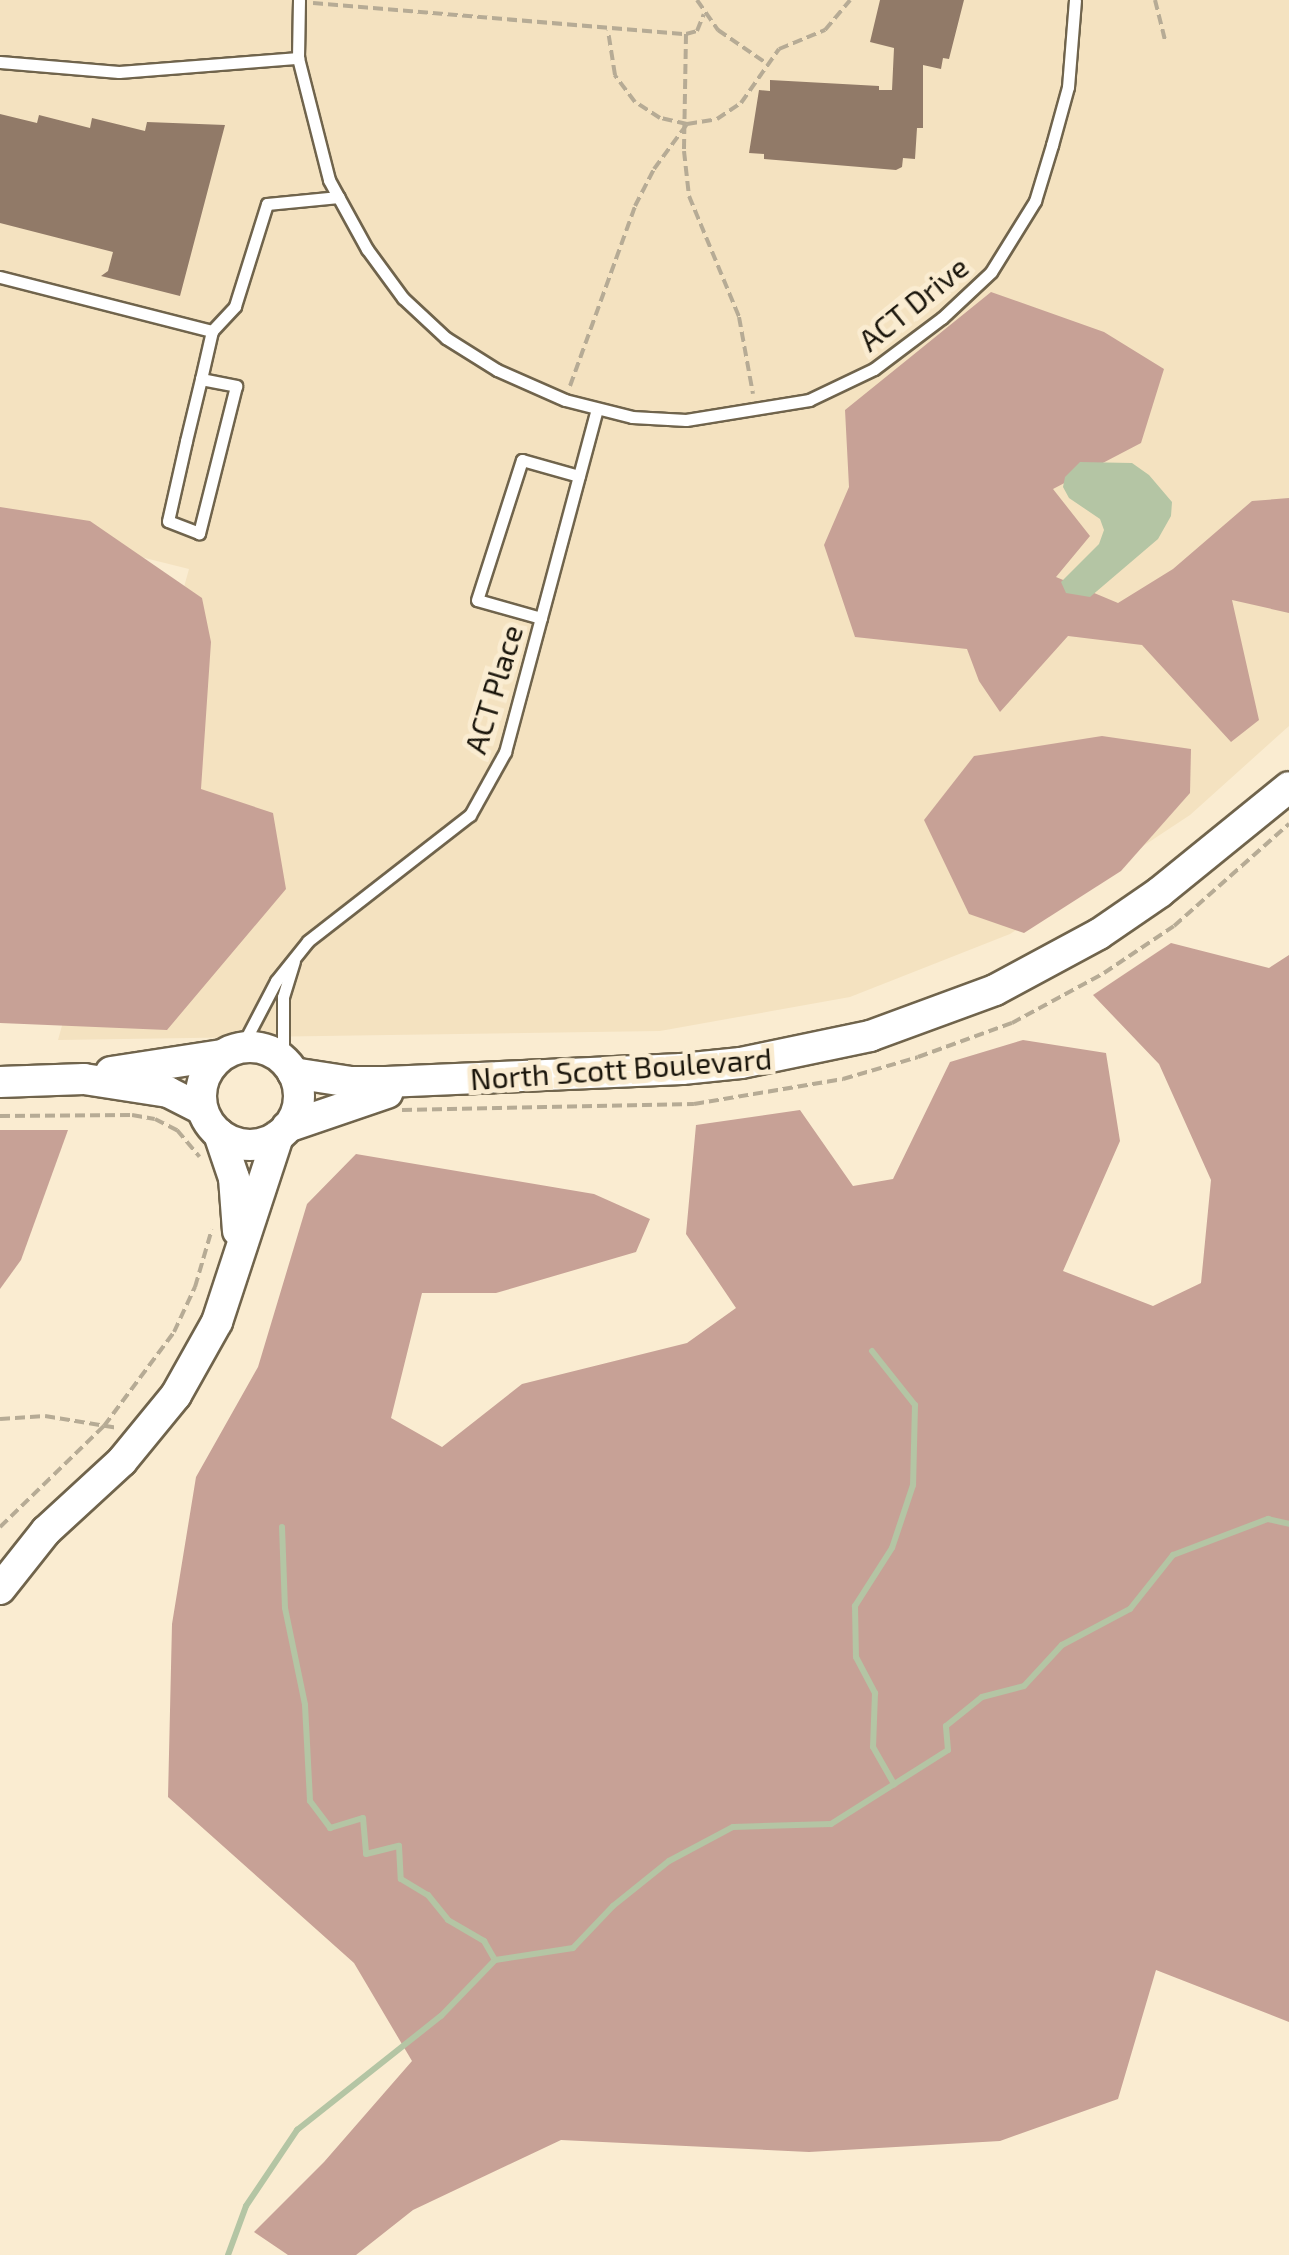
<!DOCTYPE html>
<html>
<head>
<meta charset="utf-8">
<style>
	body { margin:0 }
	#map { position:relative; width:1289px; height:2255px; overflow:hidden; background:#faecd1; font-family:"Exo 2",sans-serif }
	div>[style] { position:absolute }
	.built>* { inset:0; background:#f4e2c0 }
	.forest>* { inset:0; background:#c7a196 }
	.water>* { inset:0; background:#b4c5a4 }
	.stream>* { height:6px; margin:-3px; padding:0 3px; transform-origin:3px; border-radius:3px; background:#b4c5a4 }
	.building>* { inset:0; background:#917a68 }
	.path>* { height:4px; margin-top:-2px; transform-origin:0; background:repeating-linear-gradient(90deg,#b6ab95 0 10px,transparent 0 15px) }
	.roads { filter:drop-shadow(2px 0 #70644c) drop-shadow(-2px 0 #70644c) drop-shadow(0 2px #70644c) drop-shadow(0 -2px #70644c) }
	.lane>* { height:11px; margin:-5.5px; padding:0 5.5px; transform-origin:5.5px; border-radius:5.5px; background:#fff }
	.secondary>* { height:30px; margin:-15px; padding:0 15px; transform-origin:15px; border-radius:15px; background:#fff }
	.secondary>.ring { margin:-15px; padding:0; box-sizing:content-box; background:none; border:30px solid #fff; border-radius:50% }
	span { translate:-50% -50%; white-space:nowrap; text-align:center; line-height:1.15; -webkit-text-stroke:10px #faecd1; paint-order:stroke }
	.street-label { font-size:30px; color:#1a150b }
</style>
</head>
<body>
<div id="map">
	<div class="built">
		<i style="clip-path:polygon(0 0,1289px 0,1289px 726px,1190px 815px,1010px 934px,850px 997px,660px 1031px,58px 1040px,189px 569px,0 522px)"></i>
	</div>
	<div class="forest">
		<i style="clip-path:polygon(991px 292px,1104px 332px,1164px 369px,1141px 443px,1053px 489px,1090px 536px,1056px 577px,1118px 603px,1173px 569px,1252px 501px,1289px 498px,1289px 613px,1232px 600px,1259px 720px,1231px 742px,1142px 645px,1068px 636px,1000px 712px,979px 681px,967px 649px,855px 637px,824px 545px,849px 487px,845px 410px)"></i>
		<i style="clip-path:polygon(0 507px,90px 521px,202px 598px,211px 642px,201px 789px,273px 813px,286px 889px,167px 1030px,0 1023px)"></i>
		<i style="clip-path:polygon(1102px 736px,1191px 749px,1190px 793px,1121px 871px,1024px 933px,969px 914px,924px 820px,974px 756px)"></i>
		<i style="clip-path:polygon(1171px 943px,1269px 968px,1289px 955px,1289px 2022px,1156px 1970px,1118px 2099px,1000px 2141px,809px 2152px,561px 2140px,413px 2210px,356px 2255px,288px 2255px,254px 2232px,324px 2162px,412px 2061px,354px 1963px,168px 1797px,172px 1624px,196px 1477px,258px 1367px,307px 1204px,356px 1154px,594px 1194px,650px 1219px,636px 1252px,496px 1293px,422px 1293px,391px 1418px,442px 1447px,522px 1384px,687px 1343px,736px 1308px,686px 1234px,696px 1125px,800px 1110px,853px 1186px,893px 1179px,950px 1062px,1023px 1040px,1106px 1053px,1120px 1141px,1063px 1271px,1153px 1306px,1201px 1283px,1211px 1180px,1159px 1064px,1093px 995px)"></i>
		<i style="clip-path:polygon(0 1130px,68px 1130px,21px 1260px,0 1289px)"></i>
	</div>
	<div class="water">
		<i style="clip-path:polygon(1080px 462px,1132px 463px,1149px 475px,1172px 502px,1171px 516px,1158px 539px,1090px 597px,1066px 593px,1061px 582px,1099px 544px,1104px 530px,1100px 519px,1069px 498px,1063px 487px,1065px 477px)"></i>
	</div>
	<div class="stream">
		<i style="left:872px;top:1351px;width:69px;rotate:51.5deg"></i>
		<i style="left:915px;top:1405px;width:80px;rotate:91.4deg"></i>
		<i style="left:913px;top:1485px;width:66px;rotate:108.4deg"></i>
		<i style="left:892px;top:1548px;width:69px;rotate:122.5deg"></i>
		<i style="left:855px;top:1606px;width:51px;rotate:88.9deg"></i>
		<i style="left:856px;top:1657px;width:41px;rotate:62.2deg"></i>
		<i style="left:875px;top:1693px;width:54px;rotate:92.1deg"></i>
		<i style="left:873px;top:1747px;width:43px;rotate:60.4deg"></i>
		<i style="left:282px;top:1527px;width:81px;rotate:87.9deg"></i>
		<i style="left:285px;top:1608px;width:99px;rotate:78.3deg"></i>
		<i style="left:305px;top:1705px;width:96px;rotate:87deg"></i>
		<i style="left:310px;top:1801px;width:34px;rotate:53deg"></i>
		<i style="left:330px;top:1828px;width:34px;rotate:-17deg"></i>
		<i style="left:363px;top:1818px;width:36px;rotate:85deg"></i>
		<i style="left:366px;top:1854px;width:34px;rotate:-14deg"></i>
		<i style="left:399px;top:1846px;width:33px;rotate:87deg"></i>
		<i style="left:401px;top:1879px;width:31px;rotate:31deg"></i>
		<i style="left:428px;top:1895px;width:32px;rotate:51deg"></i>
		<i style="left:448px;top:1920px;width:42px;rotate:30.3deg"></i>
		<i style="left:484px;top:1941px;width:22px;rotate:60deg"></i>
		<i style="left:228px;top:2255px;width:52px;rotate:-69.8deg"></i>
		<i style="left:246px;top:2206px;width:92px;rotate:-56.1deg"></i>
		<i style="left:297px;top:2130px;width:184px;rotate:-38.4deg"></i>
		<i style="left:441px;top:2016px;width:78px;rotate:-46deg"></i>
		<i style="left:495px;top:1960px;width:79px;rotate:-8.7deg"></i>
		<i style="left:573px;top:1948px;width:58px;rotate:-46.4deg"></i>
		<i style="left:613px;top:1906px;width:72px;rotate:-38.8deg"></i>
		<i style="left:669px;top:1861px;width:72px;rotate:-28deg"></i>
		<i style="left:733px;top:1827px;width:98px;rotate:-1.8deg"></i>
		<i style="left:831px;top:1824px;width:138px;rotate:-32.3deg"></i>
		<i style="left:948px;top:1750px;width:24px;rotate:-95deg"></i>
		<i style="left:946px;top:1726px;width:46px;rotate:-38.9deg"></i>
		<i style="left:982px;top:1697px;width:43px;rotate:-14.7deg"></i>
		<i style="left:1024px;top:1686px;width:56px;rotate:-47.2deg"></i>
		<i style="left:1062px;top:1645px;width:77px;rotate:-27.9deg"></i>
		<i style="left:1130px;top:1609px;width:69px;rotate:-51.5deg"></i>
		<i style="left:1173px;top:1555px;width:102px;rotate:-20.8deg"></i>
		<i style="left:1268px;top:1519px;width:22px;rotate:13deg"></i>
	</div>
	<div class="building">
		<i style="clip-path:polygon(880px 0,964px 0,949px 59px,943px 58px,941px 69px,923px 65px,923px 128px,917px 128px,915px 159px,903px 158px,902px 167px,896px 170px,764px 159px,764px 154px,749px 153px,759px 90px,770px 91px,770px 80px,879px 86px,879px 90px,892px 90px,894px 48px,870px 42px)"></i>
		<i style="clip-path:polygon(0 114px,37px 123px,39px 115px,90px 128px,92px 118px,145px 131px,147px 122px,225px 125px,180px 296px,101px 276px,108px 271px,113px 252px,0 223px)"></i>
	</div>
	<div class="path">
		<i style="left:697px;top:0;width:37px;rotate:55deg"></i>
		<i style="left:718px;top:30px;width:58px;rotate:34.5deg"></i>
		<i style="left:1155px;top:0;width:41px;rotate:76deg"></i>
		<i style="left:313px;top:3px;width:374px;rotate:4.8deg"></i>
		<i style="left:686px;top:34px;width:117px;rotate:91deg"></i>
		<i style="left:684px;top:151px;width:45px;rotate:83.7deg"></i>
		<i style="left:689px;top:196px;width:131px;rotate:67.5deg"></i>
		<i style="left:739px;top:317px;width:78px;rotate:79.7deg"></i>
		<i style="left:686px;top:34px;width:11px;rotate:-15deg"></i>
		<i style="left:697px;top:31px;width:18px;rotate:-68deg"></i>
		<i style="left:687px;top:124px;width:30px;rotate:-9deg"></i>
		<i style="left:717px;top:119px;width:29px;rotate:-34deg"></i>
		<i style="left:741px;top:103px;width:66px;rotate:-54.9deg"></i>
		<i style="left:779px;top:49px;width:50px;rotate:-22.4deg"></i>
		<i style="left:825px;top:30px;width:39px;rotate:-50deg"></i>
		<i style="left:570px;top:386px;width:191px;rotate:-70.1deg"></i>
		<i style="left:635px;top:206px;width:42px;rotate:-62.8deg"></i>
		<i style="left:654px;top:169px;width:56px;rotate:-53.7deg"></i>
		<i style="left:687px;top:124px;width:28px;rotate:-167deg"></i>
		<i style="left:660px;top:118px;width:30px;rotate:-147deg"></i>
		<i style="left:635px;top:102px;width:34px;rotate:-127deg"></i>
		<i style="left:615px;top:75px;width:45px;rotate:-99deg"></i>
		<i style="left:402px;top:1110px;width:292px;rotate:-1.2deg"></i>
		<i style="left:694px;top:1104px;width:151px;rotate:-9.5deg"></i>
		<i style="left:843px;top:1079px;width:78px;rotate:-16.3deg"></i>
		<i style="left:918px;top:1057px;width:100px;rotate:-19.9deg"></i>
		<i style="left:1012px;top:1023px;width:105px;rotate:-28.5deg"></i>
		<i style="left:1104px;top:973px;width:84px;rotate:-33.9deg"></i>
		<i style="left:1174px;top:926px;width:154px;rotate:-41.6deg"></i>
		<i style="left:0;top:1116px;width:132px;rotate:-0.4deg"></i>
		<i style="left:132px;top:1115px;width:23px;rotate:10deg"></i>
		<i style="left:155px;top:1119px;width:25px;rotate:27deg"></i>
		<i style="left:177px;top:1130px;width:35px;rotate:50deg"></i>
		<i style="left:0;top:1419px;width:45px;rotate:-3.8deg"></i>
		<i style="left:45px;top:1416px;width:74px;rotate:9.3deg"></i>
		<i style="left:0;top:1527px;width:145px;rotate:-44.2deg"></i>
		<i style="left:104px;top:1426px;width:117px;rotate:-53.3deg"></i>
		<i style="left:174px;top:1332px;width:50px;rotate:-65deg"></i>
		<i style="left:195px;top:1287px;width:60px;rotate:-73.7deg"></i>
	</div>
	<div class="roads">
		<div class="lane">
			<i style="left:299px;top:0;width:58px;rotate:91deg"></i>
			<i style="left:298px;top:58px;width:126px;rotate:75.7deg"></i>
			<i style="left:329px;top:180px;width:79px;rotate:61.2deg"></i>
			<i style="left:367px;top:249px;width:61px;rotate:53.7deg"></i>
			<i style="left:403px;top:298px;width:59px;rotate:42.9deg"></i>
			<i style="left:446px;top:338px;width:60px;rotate:32.1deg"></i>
			<i style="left:497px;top:370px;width:74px;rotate:23.8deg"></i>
			<i style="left:565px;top:400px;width:69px;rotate:14.2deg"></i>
			<i style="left:632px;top:417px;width:54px;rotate:3.2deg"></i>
			<i style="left:686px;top:420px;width:125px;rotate:-9.2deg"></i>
			<i style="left:809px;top:400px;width:72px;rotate:-25.5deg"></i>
			<i style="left:874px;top:369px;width:85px;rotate:-36.9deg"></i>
			<i style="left:942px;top:318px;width:67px;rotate:-43.2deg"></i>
			<i style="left:991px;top:272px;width:84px;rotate:-58.2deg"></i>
			<i style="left:1035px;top:201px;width:59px;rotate:-73.1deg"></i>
			<i style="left:1052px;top:145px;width:60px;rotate:-74.6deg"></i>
			<i style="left:1068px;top:87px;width:87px;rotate:-85.4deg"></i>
			<i style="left:0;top:62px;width:119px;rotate:4.8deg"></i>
			<i style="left:119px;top:72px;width:180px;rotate:-4.5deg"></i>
			<i style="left:0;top:277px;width:219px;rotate:14.3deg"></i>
			<i style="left:212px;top:331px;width:34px;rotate:-47deg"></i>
			<i style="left:235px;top:306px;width:107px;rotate:-72.6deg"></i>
			<i style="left:267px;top:204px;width:72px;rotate:-5.6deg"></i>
			<i style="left:201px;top:379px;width:36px;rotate:11deg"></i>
			<i style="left:236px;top:386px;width:152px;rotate:104.1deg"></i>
			<i style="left:199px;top:533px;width:33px;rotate:-159deg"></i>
			<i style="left:168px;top:521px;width:82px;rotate:-77.3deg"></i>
			<i style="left:186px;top:441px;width:64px;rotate:-76.4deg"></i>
			<i style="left:201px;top:379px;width:49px;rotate:-77.1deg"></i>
			<i style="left:541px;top:618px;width:66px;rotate:-164.3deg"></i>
			<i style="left:477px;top:600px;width:147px;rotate:-72.2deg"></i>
			<i style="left:522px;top:460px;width:59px;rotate:15.7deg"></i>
			<i style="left:241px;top:1048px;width:76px;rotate:-62.4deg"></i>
			<i style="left:276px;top:981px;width:51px;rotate:-51.3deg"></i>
			<i style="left:308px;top:941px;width:205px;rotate:-37.9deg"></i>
			<i style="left:470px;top:815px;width:72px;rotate:-60.9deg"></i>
			<i style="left:505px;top:752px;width:355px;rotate:-75deg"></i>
			<i style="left:283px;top:1059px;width:62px;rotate:-90deg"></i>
			<i style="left:283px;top:997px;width:37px;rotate:-73deg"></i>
		</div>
		<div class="secondary">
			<i class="ring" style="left:201px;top:1047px;width:68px;height:68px"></i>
			<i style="left:111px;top:1072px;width:112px;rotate:-8.7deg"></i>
			<i style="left:293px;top:1073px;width:59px;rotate:8.8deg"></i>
			<i style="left:351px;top:1082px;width:35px"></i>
			<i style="left:386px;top:1082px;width:296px;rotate:-2.5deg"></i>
			<i style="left:682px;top:1069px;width:59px;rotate:-5.8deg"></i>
			<i style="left:741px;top:1063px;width:132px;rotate:-11.8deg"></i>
			<i style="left:870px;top:1036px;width:133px;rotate:-20.2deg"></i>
			<i style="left:995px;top:990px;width:118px;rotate:-28.3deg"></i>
			<i style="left:1099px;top:934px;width:74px;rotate:-34.5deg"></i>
			<i style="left:1160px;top:892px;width:166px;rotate:-39.1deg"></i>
			<i style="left:0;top:1082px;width:84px;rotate:-2deg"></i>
			<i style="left:84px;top:1079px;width:85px;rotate:8.8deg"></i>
			<i style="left:168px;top:1092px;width:38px;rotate:27deg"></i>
			<i style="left:287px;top:1127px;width:106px;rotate:-18.8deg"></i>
			<i style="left:219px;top:1134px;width:46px;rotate:71.2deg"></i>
			<i style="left:234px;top:1178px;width:53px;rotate:85.7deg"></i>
			<i style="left:0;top:1589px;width:74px;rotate:-51.6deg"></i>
			<i style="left:46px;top:1531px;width:103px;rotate:-42.6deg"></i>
			<i style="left:122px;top:1461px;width:85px;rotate:-50.7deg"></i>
			<i style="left:176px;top:1395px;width:84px;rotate:-60.7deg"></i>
			<i style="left:217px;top:1322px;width:196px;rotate:-71.8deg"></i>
		</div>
	</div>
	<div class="street-label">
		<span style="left:913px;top:303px;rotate:-39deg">ACT Drive</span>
		<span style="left:493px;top:689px;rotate:-73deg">ACT Place</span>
		<span style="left:621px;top:1068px;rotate:-4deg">North Scott Boulevard</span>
	</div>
</div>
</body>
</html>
